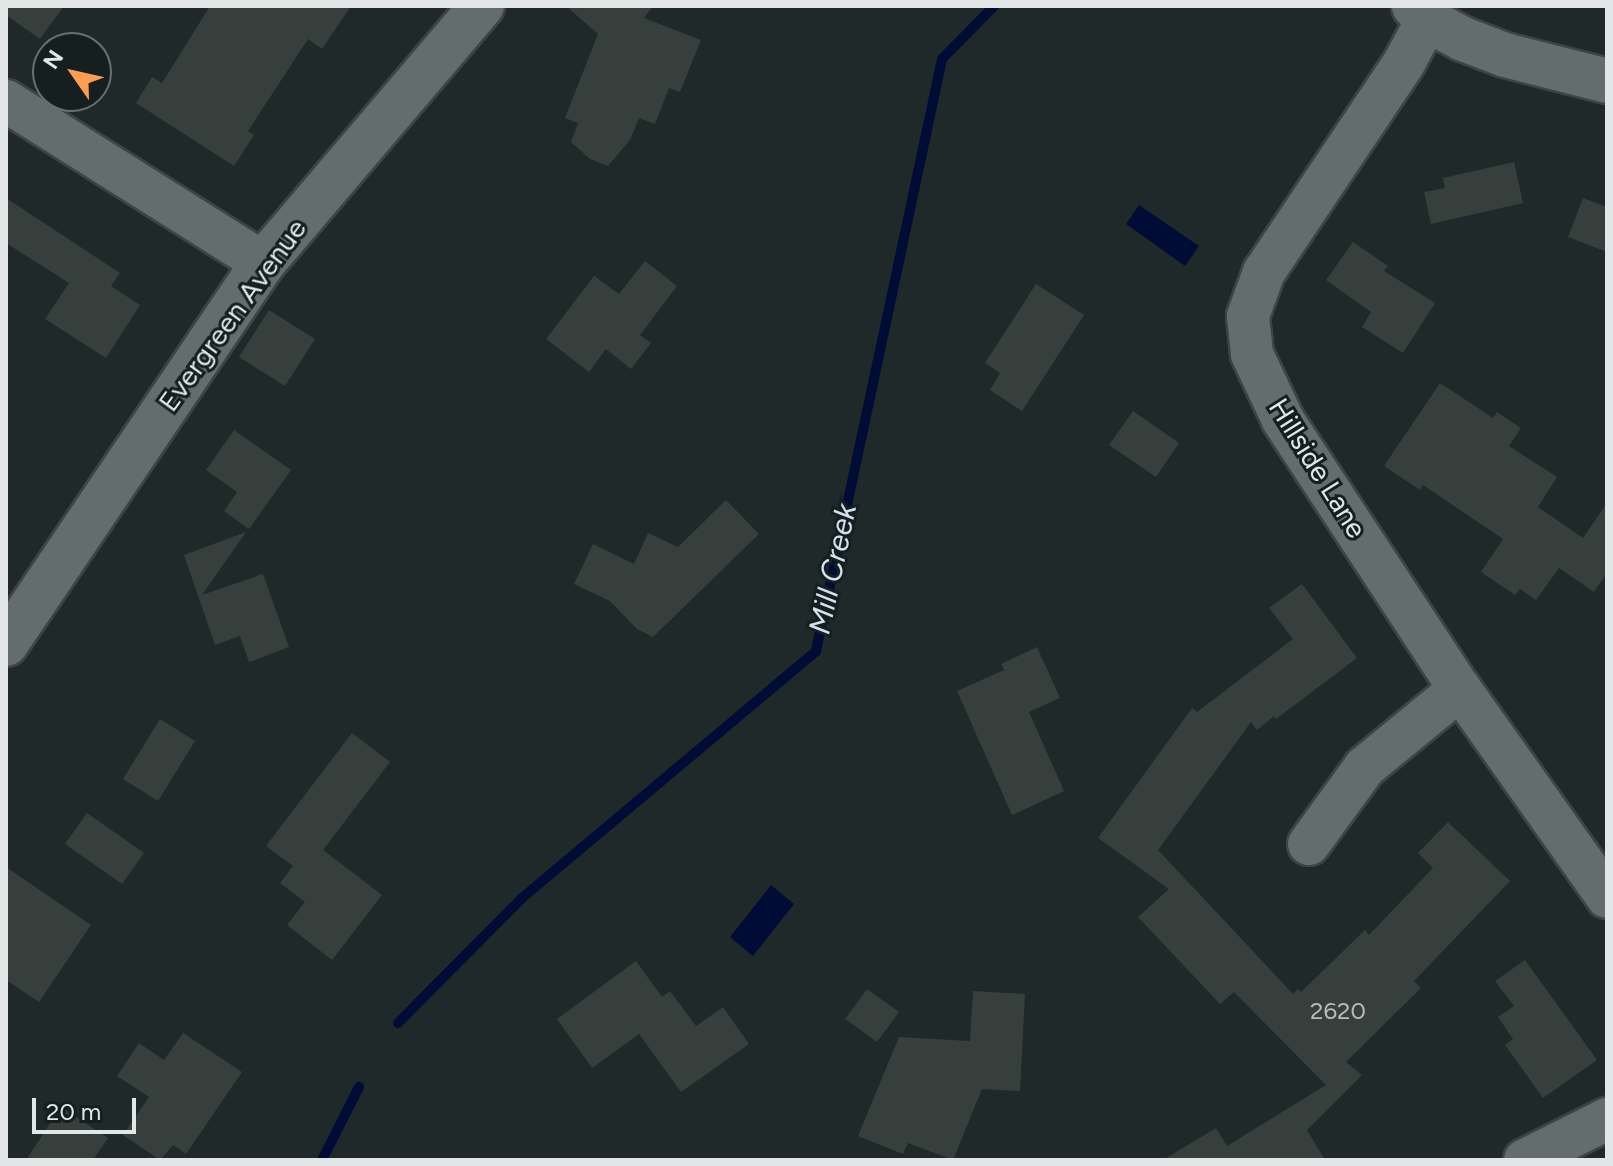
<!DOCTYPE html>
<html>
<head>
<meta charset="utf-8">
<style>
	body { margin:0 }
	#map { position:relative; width:1613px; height:1166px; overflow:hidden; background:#202929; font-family:Figtree,sans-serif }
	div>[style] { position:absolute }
	.water>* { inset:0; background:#000c35 }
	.stream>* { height:10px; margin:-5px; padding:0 5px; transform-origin:5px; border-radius:5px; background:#000c35 }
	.building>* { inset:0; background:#363f3b }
	.roads { filter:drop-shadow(2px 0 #3d4445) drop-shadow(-2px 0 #3d4445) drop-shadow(0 2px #3d4445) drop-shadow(0 -2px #3d4445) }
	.street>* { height:42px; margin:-21px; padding:0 21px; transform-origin:21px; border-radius:21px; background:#636d6e }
	.secondary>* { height:44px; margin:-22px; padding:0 22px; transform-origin:22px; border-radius:22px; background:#636d6e }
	span { translate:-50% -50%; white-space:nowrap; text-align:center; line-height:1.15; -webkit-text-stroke:6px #161f1f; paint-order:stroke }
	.number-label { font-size:24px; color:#b6bdbc }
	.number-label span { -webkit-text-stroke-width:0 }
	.street-label { font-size:28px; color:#e1e7e7 }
	.water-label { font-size:30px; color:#d5e1f2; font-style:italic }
	.frame { position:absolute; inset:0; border:8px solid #e1e7e7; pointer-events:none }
	.north { position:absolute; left:32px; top:32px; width:80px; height:80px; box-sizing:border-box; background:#161f1f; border:2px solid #676f6f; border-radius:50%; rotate:304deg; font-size:22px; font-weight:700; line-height:32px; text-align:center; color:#e1e7e7 }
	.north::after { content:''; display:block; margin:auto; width:28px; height:36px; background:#fc9d53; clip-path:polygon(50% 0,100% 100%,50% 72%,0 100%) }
	.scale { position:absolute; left:32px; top:1098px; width:104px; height:36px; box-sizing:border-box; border:4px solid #e1e7e7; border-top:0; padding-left:10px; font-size:24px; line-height:28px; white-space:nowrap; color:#e1e7e7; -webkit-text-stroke:6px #161f1f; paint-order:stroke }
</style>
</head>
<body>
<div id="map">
	<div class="water">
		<i style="clip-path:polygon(1139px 205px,1199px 246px,1185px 266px,1126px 224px)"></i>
		<i style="clip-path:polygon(771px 885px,794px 904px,753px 956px,730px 937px)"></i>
	</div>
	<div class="stream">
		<i style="left:398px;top:1023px;width:176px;rotate:-45.2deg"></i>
		<i style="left:522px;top:898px;width:384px;rotate:-40deg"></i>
		<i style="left:816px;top:651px;width:605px;rotate:-77.98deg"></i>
		<i style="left:942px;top:59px;width:74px;rotate:-45.5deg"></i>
		<i style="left:322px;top:1160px;width:82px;rotate:-63.1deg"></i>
	</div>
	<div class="building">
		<i style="clip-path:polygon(6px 6px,64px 6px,40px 39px,6px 15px)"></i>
		<i style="clip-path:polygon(210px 6px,351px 6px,322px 49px,308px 39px,248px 131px,254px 135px,234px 166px,136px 103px,152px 77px,162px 83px)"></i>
		<i style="clip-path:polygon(566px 6px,653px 6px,644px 18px,701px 40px,680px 92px,669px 88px,655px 124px,639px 118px,630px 140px,608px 166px,590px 159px,571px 142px,578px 123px,565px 118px,598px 34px)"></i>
		<i style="clip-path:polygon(1514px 162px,1523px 203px,1431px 224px,1424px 192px,1445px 188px,1443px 178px)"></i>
		<i style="clip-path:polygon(6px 198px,120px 273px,111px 286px,140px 305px,106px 358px,45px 319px,69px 283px,6px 243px)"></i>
		<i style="clip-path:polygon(1583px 198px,1607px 207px,1607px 252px,1568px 237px)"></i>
		<i style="clip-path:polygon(1353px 242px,1388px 266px,1384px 271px,1435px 303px,1403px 353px,1362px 327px,1371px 312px,1326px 280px)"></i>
		<i style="clip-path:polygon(645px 261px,677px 286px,640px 335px,651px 343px,631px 369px,606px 349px,589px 372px,546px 339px,594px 276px,619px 294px)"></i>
		<i style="clip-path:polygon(1036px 284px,1084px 315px,1022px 411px,990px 390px,1000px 373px,985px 363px)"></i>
		<i style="clip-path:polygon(269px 310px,315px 339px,285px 386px,239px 357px)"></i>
		<i style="clip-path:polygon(1440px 383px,1493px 418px,1497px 412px,1521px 428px,1509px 446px,1557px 477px,1538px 507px,1583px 538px,1607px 503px,1607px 573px,1594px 592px,1559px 568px,1536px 600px,1520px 589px,1515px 595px,1481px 572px,1503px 539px,1423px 485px,1420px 490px,1384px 466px)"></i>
		<i style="clip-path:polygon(1133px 411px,1179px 443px,1156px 477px,1109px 445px)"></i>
		<i style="clip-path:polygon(234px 430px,291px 470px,249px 529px,224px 511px,237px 492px,206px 470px)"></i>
		<i style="clip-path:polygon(726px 500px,759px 534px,653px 637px,637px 629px,610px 601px,574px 584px,593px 544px,634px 564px,648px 533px,678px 547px)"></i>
		<i style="clip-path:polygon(246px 532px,202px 595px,263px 574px,289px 647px,249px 662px,240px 636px,215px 645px,184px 555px)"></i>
		<i style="clip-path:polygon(1302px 584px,1357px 658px,1276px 719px,1274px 716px,1257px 730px,1251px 722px,1158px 850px,1293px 994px,1298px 989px,1301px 992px,1365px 930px,1369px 935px,1433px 868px,1418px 853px,1448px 822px,1510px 881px,1414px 981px,1421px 988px,1346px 1062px,1362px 1075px,1307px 1130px,1325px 1160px,1163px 1160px,1216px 1128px,1227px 1146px,1326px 1085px,1234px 992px,1220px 1004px,1138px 917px,1169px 889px,1098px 838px,1192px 708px,1197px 712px,1293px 639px,1269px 608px)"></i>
		<i style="clip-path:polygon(1037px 647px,1060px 698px,1029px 712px,1064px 791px,1012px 815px,957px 691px,1004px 670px,1001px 664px)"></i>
		<i style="clip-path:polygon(160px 719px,195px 741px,158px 801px,123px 779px)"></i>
		<i style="clip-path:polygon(352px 733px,390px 762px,323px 850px,382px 895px,332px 960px,287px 925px,305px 902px,280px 883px,293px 866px,266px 846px)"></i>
		<i style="clip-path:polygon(87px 813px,144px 853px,122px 884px,65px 844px)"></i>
		<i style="clip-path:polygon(6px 867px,91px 925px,39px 1002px,6px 980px)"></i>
		<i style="clip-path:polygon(1525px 960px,1597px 1060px,1543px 1098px,1505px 1045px,1513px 1039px,1498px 1017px,1514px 1006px,1495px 981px)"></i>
		<i style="clip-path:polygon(636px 961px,662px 997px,670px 991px,696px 1026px,723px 1007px,749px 1044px,681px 1092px,639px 1034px,592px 1068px,557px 1019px)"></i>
		<i style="clip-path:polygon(867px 989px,899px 1012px,877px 1042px,845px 1019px)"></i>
		<i style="clip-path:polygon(973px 991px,1025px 994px,1020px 1091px,982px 1089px,953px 1160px,908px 1143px,903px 1154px,858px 1136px,899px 1037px,970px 1041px)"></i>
		<i style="clip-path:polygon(183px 1033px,242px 1072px,186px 1154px,173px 1145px,160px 1160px,123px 1135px,149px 1097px,117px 1076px,139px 1043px,164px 1060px)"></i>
		<i style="clip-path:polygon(61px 1107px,108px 1138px,93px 1160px,26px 1160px)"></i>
	</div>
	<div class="roads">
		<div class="street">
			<i style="left:1427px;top:20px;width:49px;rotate:118.1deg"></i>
			<i style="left:1404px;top:63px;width:252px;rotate:123.8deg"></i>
			<i style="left:1264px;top:272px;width:47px;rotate:110deg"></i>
			<i style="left:1248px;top:316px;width:38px;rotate:84deg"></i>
			<i style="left:1252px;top:354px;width:73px;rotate:64.8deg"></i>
			<i style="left:1283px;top:420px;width:322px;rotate:56.7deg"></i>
			<i style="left:1460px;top:689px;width:255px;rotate:54.7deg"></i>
			<i style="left:6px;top:101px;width:304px;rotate:32.2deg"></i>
			<i style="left:1309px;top:844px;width:95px;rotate:-54deg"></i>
			<i style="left:1365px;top:767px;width:123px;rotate:-39.4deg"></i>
			<i style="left:1525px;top:1160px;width:92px;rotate:-26.6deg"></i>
		</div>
		<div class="secondary">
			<i style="left:1414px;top:6px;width:19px;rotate:47deg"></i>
			<i style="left:1427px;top:20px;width:41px;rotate:27.8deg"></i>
			<i style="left:1463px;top:39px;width:45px;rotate:20.9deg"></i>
			<i style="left:1505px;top:55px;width:105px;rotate:14.3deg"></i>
			<i style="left:6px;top:644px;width:460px;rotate:-56deg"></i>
			<i style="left:263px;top:263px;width:338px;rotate:-49.6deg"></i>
		</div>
	</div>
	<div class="number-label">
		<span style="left:1338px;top:1011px">2620</span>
	</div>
	<div class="street-label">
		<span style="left:232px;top:315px;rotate:-54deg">Evergreen Avenue</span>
		<span style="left:1318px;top:468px;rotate:58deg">Hillside Lane</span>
	</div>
	<div class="water-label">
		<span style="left:833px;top:569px;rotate:-78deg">Mill Creek</span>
	</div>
	<div class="frame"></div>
	<div class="north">N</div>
	<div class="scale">20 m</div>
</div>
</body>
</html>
